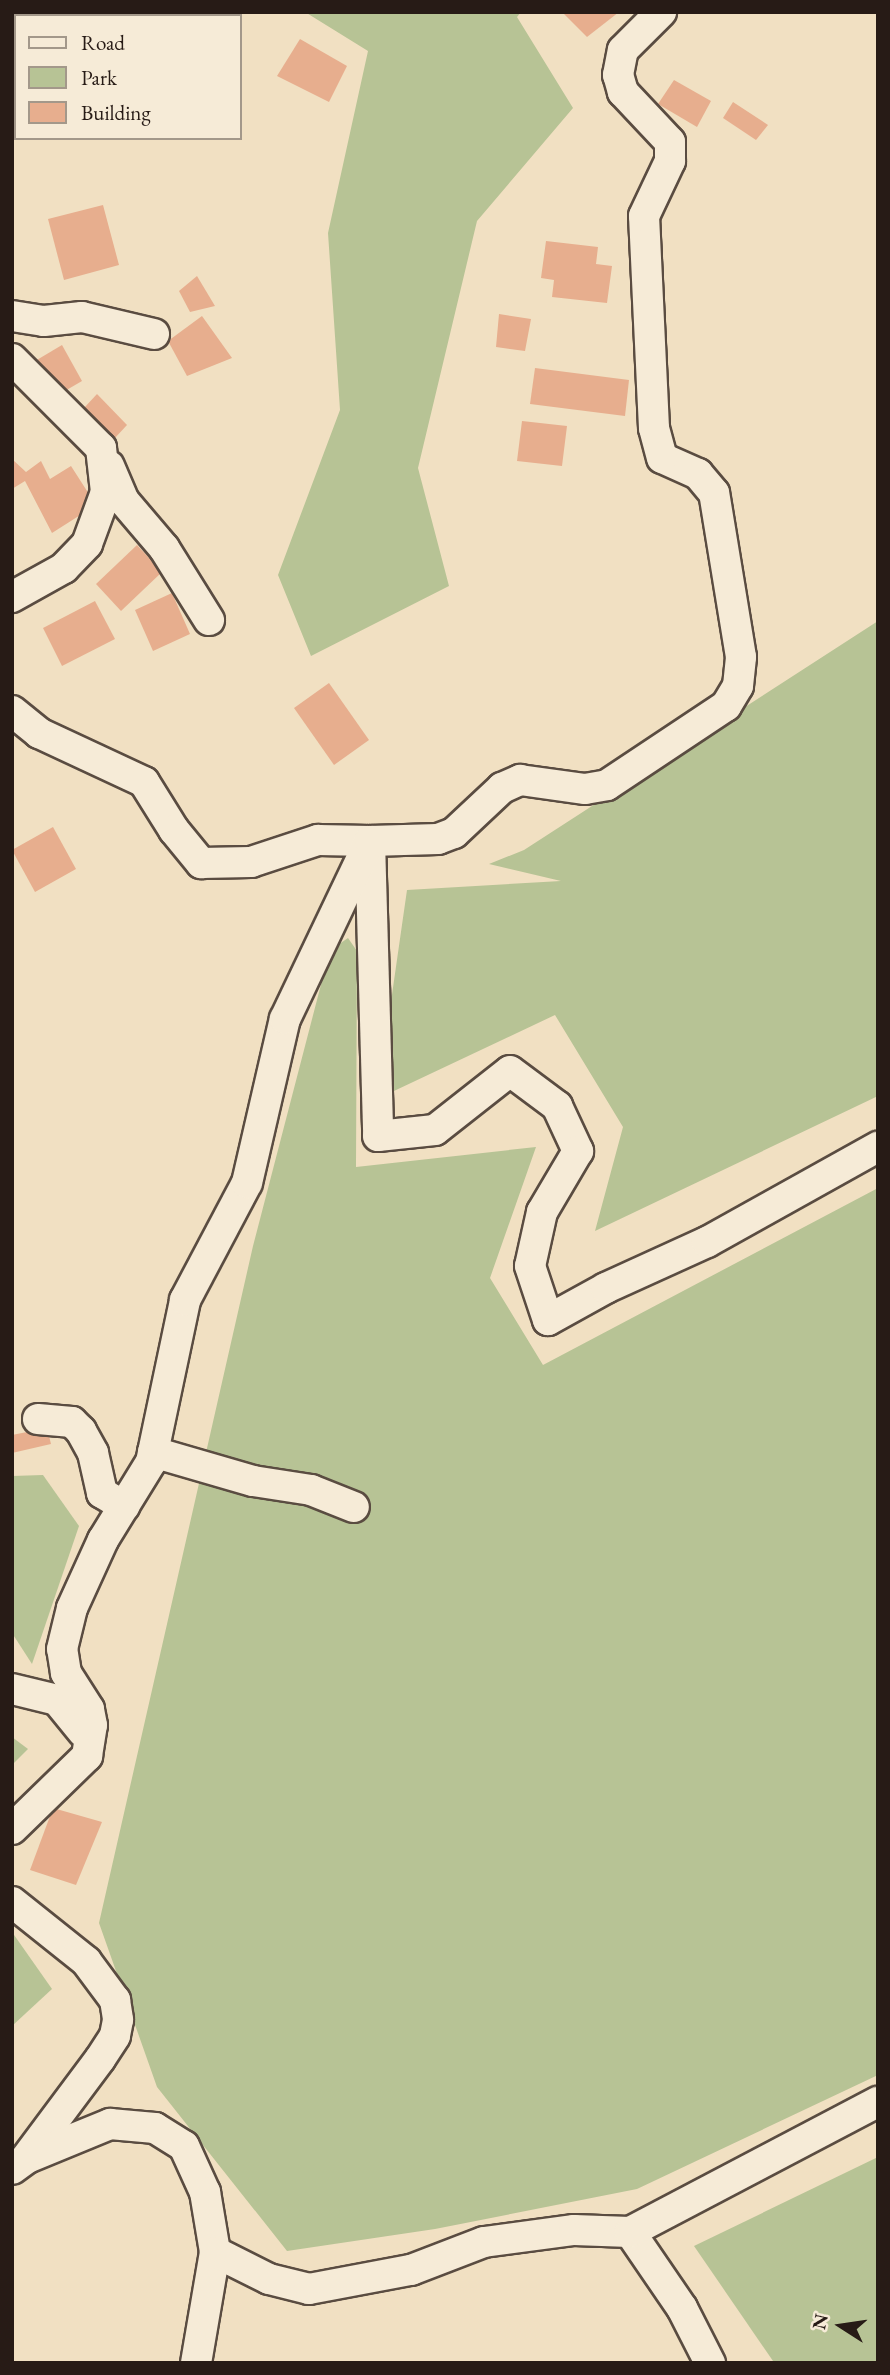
<!DOCTYPE html>
<html>
<head>
<meta charset="utf-8">
<style>
	body { margin:0 }
	#map { position:relative; width:890px; height:2375px; overflow:hidden; background:#f1e0c2; font-family:"EB Garamond",serif }
	div>[style] { position:absolute }
	.green>* { inset:0; background:#b7c395 }
	.building>* { inset:0; background:#e7ae8e }
	.roads { filter:drop-shadow(2px 0 #5a4c41) drop-shadow(-2px 0 #5a4c41) drop-shadow(0 2px #5a4c41) drop-shadow(0 -2px #5a4c41) }
	.minor>* { height:30px; margin:-15px; padding:0 15px; transform-origin:15px; border-radius:15px; background:#f6ebd7 }
	span { translate:-50% -50%; white-space:nowrap; text-align:center; line-height:1.15; -webkit-text-stroke:5px #f6ebd7; paint-order:stroke }
	.frame { position:absolute; inset:0; border:14px solid #271b16; pointer-events:none }
	.legend { position:absolute; left:14px; top:14px; width:228px; height:126px; box-sizing:border-box; background:#f6ebd7; border:2px solid #a3988a; margin:0; padding:9px 12px; list-style:none; font-size:21px; color:#271b16 }
	.legend li { display:flex; align-items:center; gap:14px; height:35px }
	.legend b { width:35px; border:2px solid #a3988a }
	.north { position:absolute; left:806px; top:2291px; width:70px; height:70px; -webkit-text-stroke:5px #f6ebd7; paint-order:stroke; rotate:282deg; font-size:19px; font-weight:700; line-height:28px; text-align:center; color:#271b16 }
	.north::after { content:''; display:block; margin:auto; width:24px; height:32px; background:#271b16; clip-path:polygon(50% 0,100% 100%,50% 72%,0 100%) }
</style>
</head>
<body>
<div id="map">
	<div class="green">
		<i style="clip-path:polygon(305px 12px,521px 12px,517px 17px,573px 108px,477px 221px,418px 468px,449px 586px,311px 656px,278px 575px,340px 410px,328px 233px,368px 51px)"></i>
		<i style="clip-path:polygon(878px 621px,878px 1096px,595px 1231px,623px 1127px,555px 1015px,377px 1099px,407px 890px,561px 881px,489px 864px,524px 850px)"></i>
		<i style="clip-path:polygon(348px 938px,357px 951px,356px 1167px,536px 1147px,490px 1278px,543px 1365px,878px 1188px,878px 2075px,637px 2189px,435px 2229px,287px 2251px,157px 2087px,99px 1923px,253px 1246px,324px 973px,332px 949px)"></i>
		<i style="clip-path:polygon(43px 1475px,79px 1526px,32px 1664px,12px 1633px,12px 1476px)"></i>
		<i style="clip-path:polygon(12px 1737px,28px 1749px,12px 1765px)"></i>
		<i style="clip-path:polygon(12px 1932px,52px 1989px,12px 2026px)"></i>
		<i style="clip-path:polygon(878px 2157px,878px 2363px,773px 2361px,694px 2246px)"></i>
	</div>
	<div class="building">
		<i style="clip-path:polygon(174px 12px,228px 12px,174px 16px)"></i>
		<i style="clip-path:polygon(562px 12px,619px 12px,587px 37px)"></i>
		<i style="clip-path:polygon(300px 39px,347px 66px,329px 102px,277px 76px)"></i>
		<i style="clip-path:polygon(674px 80px,711px 101px,697px 127px,658px 104px)"></i>
		<i style="clip-path:polygon(733px 102px,768px 125px,756px 140px,723px 118px)"></i>
		<i style="clip-path:polygon(103px 205px,119px 265px,64px 280px,48px 219px)"></i>
		<i style="clip-path:polygon(546px 241px,598px 247px,596px 264px,612px 266px,607px 303px,552px 297px,554px 280px,541px 278px)"></i>
		<i style="clip-path:polygon(197px 276px,215px 306px,190px 312px,179px 291px)"></i>
		<i style="clip-path:polygon(499px 314px,531px 319px,525px 351px,496px 347px)"></i>
		<i style="clip-path:polygon(202px 316px,232px 358px,187px 376px,168px 341px)"></i>
		<i style="clip-path:polygon(62px 345px,82px 381px,46px 402px,25px 367px)"></i>
		<i style="clip-path:polygon(535px 368px,629px 380px,625px 416px,530px 404px)"></i>
		<i style="clip-path:polygon(97px 394px,127px 425px,101px 453px,71px 422px)"></i>
		<i style="clip-path:polygon(522px 421px,567px 426px,562px 466px,517px 461px)"></i>
		<i style="clip-path:polygon(12px 459px,26px 472px,41px 461px,50px 479px,71px 466px,96px 505px,52px 533px,25px 481px,12px 489px)"></i>
		<i style="clip-path:polygon(137px 545px,162px 572px,121px 611px,96px 584px)"></i>
		<i style="clip-path:polygon(172px 593px,190px 634px,153px 651px,135px 610px)"></i>
		<i style="clip-path:polygon(95px 601px,115px 639px,62px 666px,43px 628px)"></i>
		<i style="clip-path:polygon(329px 683px,369px 740px,334px 765px,294px 708px)"></i>
		<i style="clip-path:polygon(53px 827px,76px 869px,35px 892px,12px 850px)"></i>
		<i style="clip-path:polygon(47px 1428px,51px 1444px,12px 1453px,12px 1435px)"></i>
		<i style="clip-path:polygon(53px 1808px,102px 1822px,76px 1885px,30px 1870px)"></i>
	</div>
	<div class="roads">
		<div class="minor">
			<i style="left:63px;top:16px;width:5px;rotate:-53deg"></i>
			<i style="left:12px;top:54px;width:4px;rotate:-27deg"></i>
			<i style="left:12px;top:316px;width:32px;rotate:9deg"></i>
			<i style="left:44px;top:321px;width:38px;rotate:-6deg"></i>
			<i style="left:82px;top:317px;width:74px;rotate:13.3deg"></i>
			<i style="left:12px;top:359px;width:126px;rotate:45deg"></i>
			<i style="left:101px;top:448px;width:44px;rotate:83.5deg"></i>
			<i style="left:106px;top:492px;width:55px;rotate:110.1deg"></i>
			<i style="left:87px;top:544px;width:33px;rotate:134deg"></i>
			<i style="left:64px;top:568px;width:60px;rotate:150.9deg"></i>
			<i style="left:109px;top:466px;width:38px;rotate:67deg"></i>
			<i style="left:124px;top:501px;width:62px;rotate:49.6deg"></i>
			<i style="left:164px;top:548px;width:85px;rotate:58deg"></i>
			<i style="left:12px;top:711px;width:35px;rotate:39deg"></i>
			<i style="left:39px;top:733px;width:116px;rotate:25deg"></i>
			<i style="left:144px;top:782px;width:57px;rotate:58deg"></i>
			<i style="left:174px;top:830px;width:43px;rotate:50.7deg"></i>
			<i style="left:201px;top:863px;width:50px;rotate:-1.1deg"></i>
			<i style="left:251px;top:862px;width:71px;rotate:-18.2deg"></i>
			<i style="left:318px;top:840px;width:52px;rotate:1.1deg"></i>
			<i style="left:370px;top:841px;width:295px;rotate:88.4deg"></i>
			<i style="left:378px;top:1136px;width:57px;rotate:-6deg"></i>
			<i style="left:435px;top:1130px;width:95px;rotate:-38.2deg"></i>
			<i style="left:510px;top:1071px;width:59px;rotate:36.7deg"></i>
			<i style="left:557px;top:1106px;width:50px;rotate:65deg"></i>
			<i style="left:578px;top:1151px;width:71px;rotate:120.5deg"></i>
			<i style="left:542px;top:1212px;width:55px;rotate:102.5deg"></i>
			<i style="left:530px;top:1266px;width:57px;rotate:71.6deg"></i>
			<i style="left:548px;top:1320px;width:66px;rotate:-28.9deg"></i>
			<i style="left:606px;top:1288px;width:111px;rotate:-24.5deg"></i>
			<i style="left:707px;top:1242px;width:196px;rotate:-29.1deg"></i>
			<i style="left:38px;top:1419px;width:34px;rotate:5deg"></i>
			<i style="left:72px;top:1422px;width:13px;rotate:45deg"></i>
			<i style="left:81px;top:1431px;width:25px;rotate:61deg"></i>
			<i style="left:93px;top:1453px;width:41px;rotate:77.3deg"></i>
			<i style="left:102px;top:1493px;width:26px;rotate:31deg"></i>
			<i style="left:153px;top:1452px;width:104px;rotate:16.2deg"></i>
			<i style="left:253px;top:1481px;width:59px;rotate:8.8deg"></i>
			<i style="left:311px;top:1490px;width:46px;rotate:21.6deg"></i>
			<i style="left:12px;top:1689px;width:46px;rotate:13.7deg"></i>
			<i style="left:57px;top:1700px;width:41px;rotate:50.9deg"></i>
			<i style="left:12px;top:1829px;width:105px;rotate:-44.2deg"></i>
			<i style="left:87px;top:1756px;width:31px;rotate:-81deg"></i>
			<i style="left:92px;top:1725px;width:16px;rotate:-101deg"></i>
			<i style="left:89px;top:1709px;width:43px;rotate:-122.6deg"></i>
			<i style="left:66px;top:1673px;width:24px;rotate:-99deg"></i>
			<i style="left:62px;top:1649px;width:42px;rotate:-76.3deg"></i>
			<i style="left:72px;top:1608px;width:75px;rotate:-65.5deg"></i>
			<i style="left:103px;top:1540px;width:92px;rotate:-58.4deg"></i>
			<i style="left:151px;top:1462px;width:166px;rotate:-78.1deg"></i>
			<i style="left:185px;top:1300px;width:132px;rotate:-62.1deg"></i>
			<i style="left:247px;top:1183px;width:168px;rotate:-77deg"></i>
			<i style="left:285px;top:1019px;width:197px;rotate:-64.5deg"></i>
			<i style="left:370px;top:841px;width:68px;rotate:-1.7deg"></i>
			<i style="left:438px;top:839px;width:17px;rotate:-21deg"></i>
			<i style="left:454px;top:833px;width:66px;rotate:-43.2deg"></i>
			<i style="left:502px;top:788px;width:20px;rotate:-24deg"></i>
			<i style="left:520px;top:780px;width:66px;rotate:7.9deg"></i>
			<i style="left:585px;top:789px;width:22px;rotate:-10deg"></i>
			<i style="left:607px;top:785px;width:143px;rotate:-33.6deg"></i>
			<i style="left:726px;top:706px;width:23px;rotate:-59deg"></i>
			<i style="left:738px;top:686px;width:29px;rotate:-84deg"></i>
			<i style="left:741px;top:657px;width:166px;rotate:-99.3deg"></i>
			<i style="left:714px;top:493px;width:25px;rotate:-130deg"></i>
			<i style="left:698px;top:474px;width:39px;rotate:-156deg"></i>
			<i style="left:662px;top:458px;width:31px;rotate:-105deg"></i>
			<i style="left:654px;top:428px;width:212px;rotate:-92.7deg"></i>
			<i style="left:644px;top:216px;width:61px;rotate:-64.7deg"></i>
			<i style="left:670px;top:161px;width:19px;rotate:-90deg"></i>
			<i style="left:670px;top:142px;width:69px;rotate:-133.2deg"></i>
			<i style="left:623px;top:92px;width:18px;rotate:-106deg"></i>
			<i style="left:618px;top:75px;width:25px;rotate:-79deg"></i>
			<i style="left:623px;top:50px;width:54px;rotate:-45deg"></i>
			<i style="left:12px;top:1902px;width:95px;rotate:38.6deg"></i>
			<i style="left:86px;top:1961px;width:49px;rotate:53.4deg"></i>
			<i style="left:115px;top:2000px;width:20px;rotate:81deg"></i>
			<i style="left:118px;top:2020px;width:16px;rotate:101deg"></i>
			<i style="left:115px;top:2036px;width:27px;rotate:123deg"></i>
			<i style="left:100px;top:2059px;width:122px;rotate:126.7deg"></i>
			<i style="left:12px;top:2169px;width:19px;rotate:-36deg"></i>
			<i style="left:27px;top:2158px;width:90px;rotate:-22.3deg"></i>
			<i style="left:110px;top:2124px;width:45px;rotate:5.1deg"></i>
			<i style="left:155px;top:2128px;width:34px;rotate:32deg"></i>
			<i style="left:184px;top:2146px;width:51px;rotate:65.5deg"></i>
			<i style="left:205px;top:2192px;width:61px;rotate:80.5deg"></i>
			<i style="left:215px;top:2252px;width:113px;rotate:99.7deg"></i>
			<i style="left:630px;top:2232px;width:92px;rotate:55.6deg"></i>
			<i style="left:682px;top:2308px;width:62px;rotate:63deg"></i>
			<i style="left:215px;top:2252px;width:60px;rotate:26.6deg"></i>
			<i style="left:269px;top:2279px;width:41px;rotate:14deg"></i>
			<i style="left:309px;top:2289px;width:104px;rotate:-10.6deg"></i>
			<i style="left:411px;top:2270px;width:78px;rotate:-21deg"></i>
			<i style="left:484px;top:2242px;width:91px;rotate:-7.6deg"></i>
			<i style="left:574px;top:2230px;width:56px;rotate:2deg"></i>
			<i style="left:630px;top:2232px;width:280px;rotate:-27.7deg"></i>
		</div>
	</div>
	<div class="frame"></div>
	<ul class="legend">
	<li><b style="height:9px;background:#f6ebd7"></b>Road</li>
	<li><b style="height:19px;background:#b7c395"></b>Park</li>
	<li><b style="height:19px;background:#e7ae8e"></b>Building</li>
	</ul>
	<div class="north">N</div>
</div>
</body>
</html>
